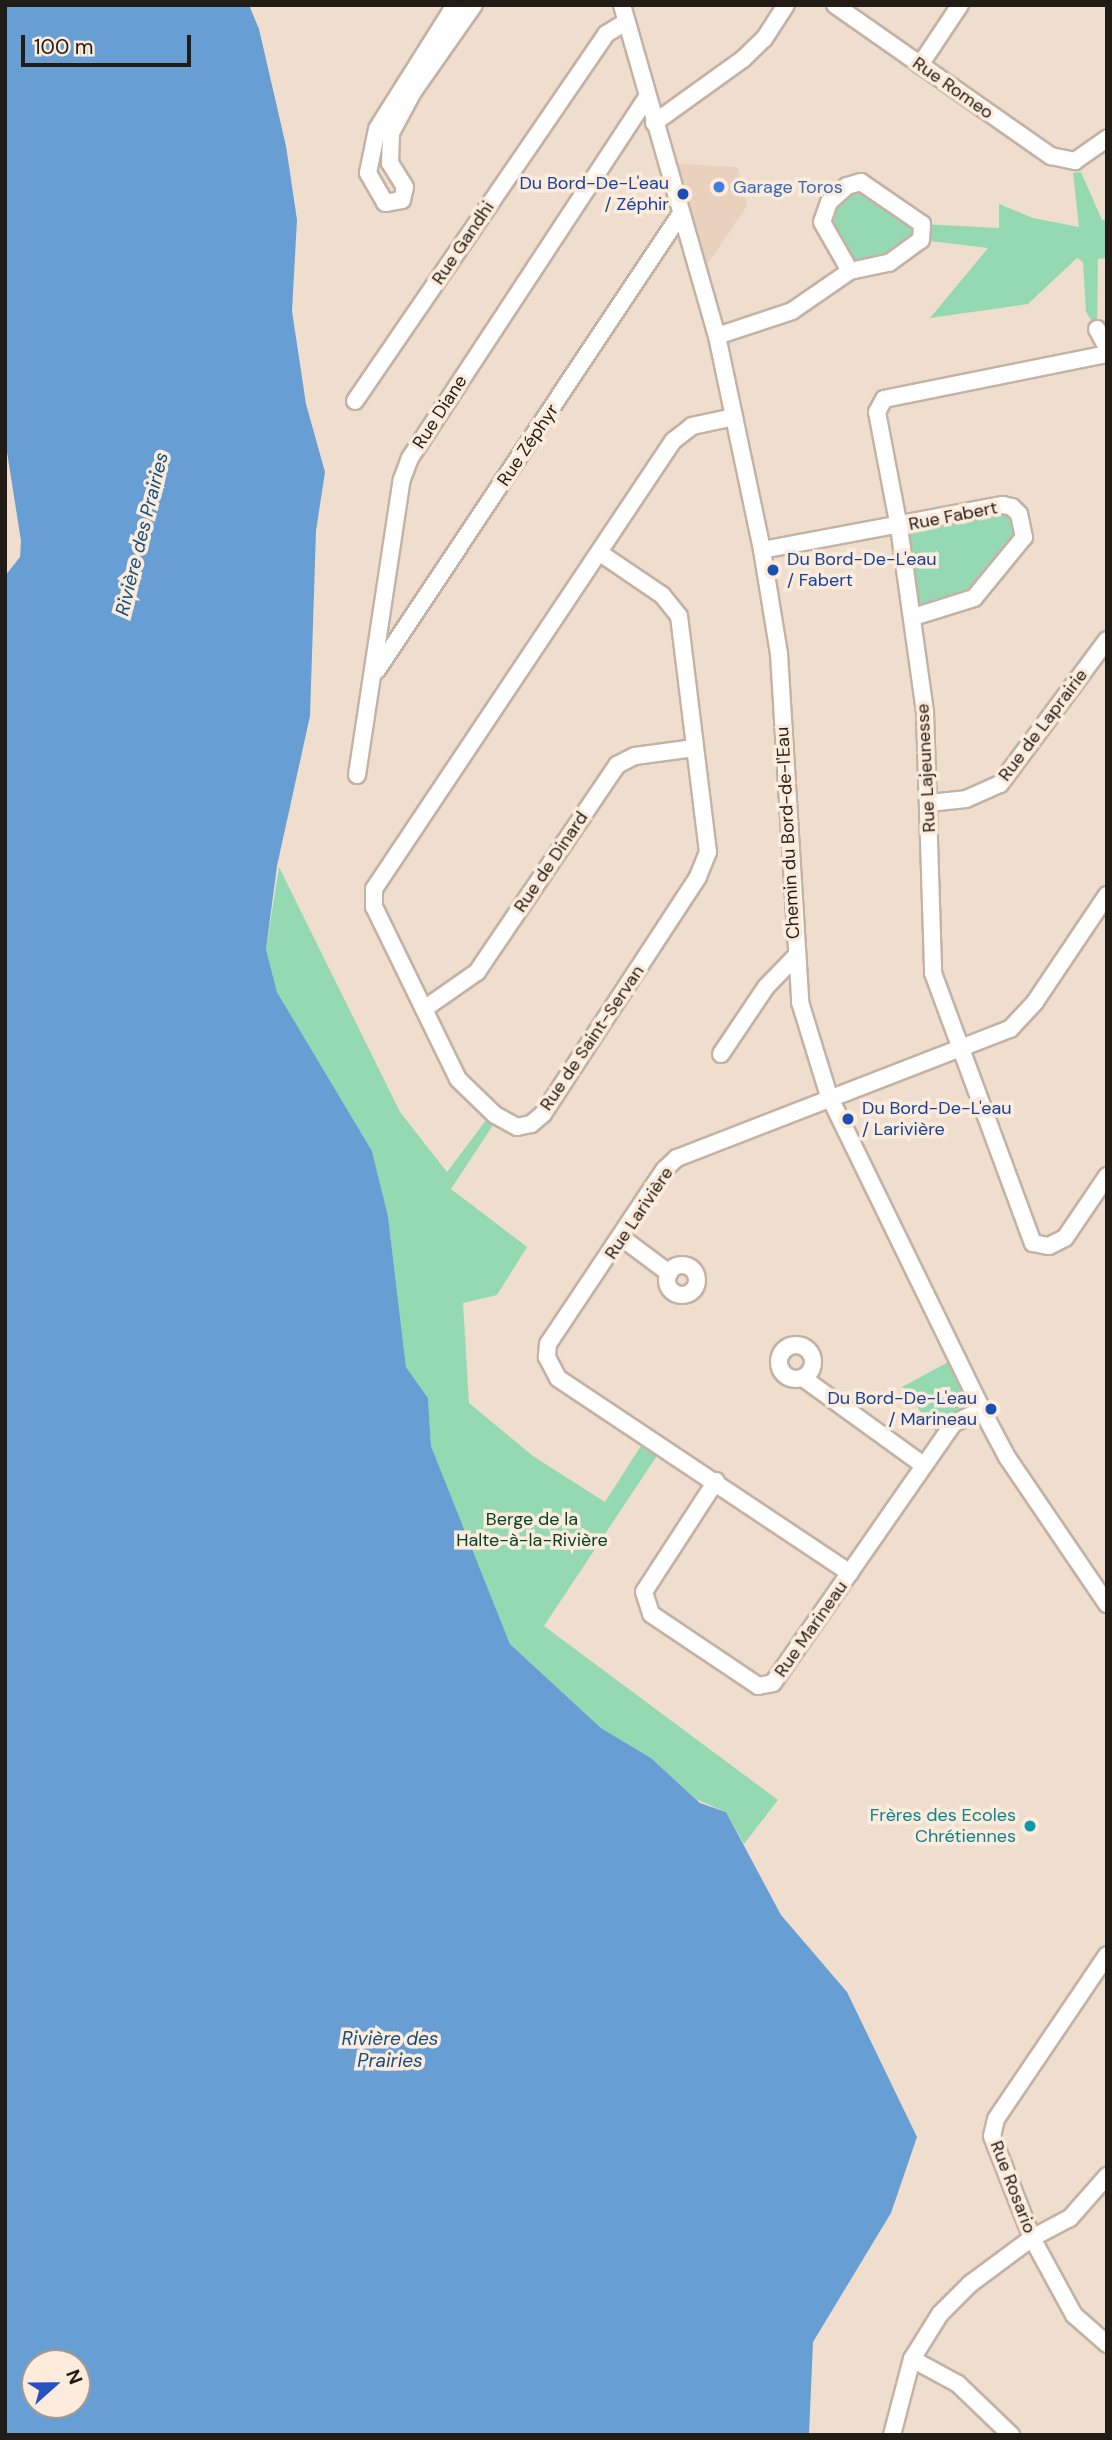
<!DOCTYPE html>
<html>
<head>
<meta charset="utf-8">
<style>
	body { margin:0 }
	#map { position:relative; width:1112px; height:2440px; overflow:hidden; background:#efdece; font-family:"DM Sans",sans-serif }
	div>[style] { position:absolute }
	.built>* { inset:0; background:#e9d1bd }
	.green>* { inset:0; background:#95d9b3 }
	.water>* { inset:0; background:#679fd4 }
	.roads { filter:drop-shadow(2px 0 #c4b3a4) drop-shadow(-2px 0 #c4b3a4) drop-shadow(0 2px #c4b3a4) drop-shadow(0 -2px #c4b3a4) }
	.minor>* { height:16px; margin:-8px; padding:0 8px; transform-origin:8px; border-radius:8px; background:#fff }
	.minor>.ring { margin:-8px; padding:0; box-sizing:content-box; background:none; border:16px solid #fff; border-radius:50% }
	.dots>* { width:19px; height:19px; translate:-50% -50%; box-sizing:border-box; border:4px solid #fdebdb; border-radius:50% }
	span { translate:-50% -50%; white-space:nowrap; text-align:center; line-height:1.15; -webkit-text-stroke:7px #fdebdb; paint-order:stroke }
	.street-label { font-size:18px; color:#221c17 }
	.transit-label { font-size:18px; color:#164399 }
	.right { translate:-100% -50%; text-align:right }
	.left { translate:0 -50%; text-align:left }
	.shop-label { font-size:18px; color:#366cbe }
	.park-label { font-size:18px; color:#024429 }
	.culture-label { font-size:18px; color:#0d838f }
	.water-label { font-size:19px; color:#0f4f81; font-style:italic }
	.frame { position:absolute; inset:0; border:7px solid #221c17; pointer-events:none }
	.north { position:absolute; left:21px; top:2349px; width:70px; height:70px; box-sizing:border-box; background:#fdebdb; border:2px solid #a5988d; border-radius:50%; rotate:69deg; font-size:19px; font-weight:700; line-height:28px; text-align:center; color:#221c17 }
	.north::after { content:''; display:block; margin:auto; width:24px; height:32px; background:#2851c0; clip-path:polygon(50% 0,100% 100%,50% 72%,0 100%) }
	.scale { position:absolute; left:21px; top:35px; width:170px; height:32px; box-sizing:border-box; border:4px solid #221c17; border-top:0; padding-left:9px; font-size:21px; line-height:24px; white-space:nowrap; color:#221c17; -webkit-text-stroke:5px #fdebdb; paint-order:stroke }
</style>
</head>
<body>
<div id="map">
	<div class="built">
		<i style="clip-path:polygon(666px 163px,738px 167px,747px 206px,700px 275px)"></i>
	</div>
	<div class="green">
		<i style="clip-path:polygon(1081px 172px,1102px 220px,1107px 219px,1107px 258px,1098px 259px,1097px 329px,1086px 312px,1083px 262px,1077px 258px,1028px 304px,930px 318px,988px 248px,921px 240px,910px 250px,850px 271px,822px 222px,829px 202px,861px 182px,922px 224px,999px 228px,999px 204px,1033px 218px,1079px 227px,1073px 173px)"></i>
		<i style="clip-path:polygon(1012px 507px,1024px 537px,974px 598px,913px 617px,899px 527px)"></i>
		<i style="clip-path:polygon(279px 867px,400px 1112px,447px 1172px,490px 1115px,495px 1122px,451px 1189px,527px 1247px,497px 1295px,463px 1303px,469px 1403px,533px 1456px,605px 1502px,646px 1438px,662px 1448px,544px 1626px,778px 1800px,744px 1844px,726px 1812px,696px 1799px,651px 1758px,601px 1728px,510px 1644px,431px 1446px,428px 1398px,406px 1367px,388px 1216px,372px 1151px,277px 992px,266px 949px)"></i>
		<i style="clip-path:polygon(954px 1359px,982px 1410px,942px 1440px,902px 1387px)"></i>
	</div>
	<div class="water">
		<i style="clip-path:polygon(evenodd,5px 5px,249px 5px,259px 29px,286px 146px,297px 220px,292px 311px,306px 404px,325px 472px,316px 531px,310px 716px,277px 866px,266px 949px,277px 992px,372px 1151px,388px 1216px,406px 1367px,428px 1398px,431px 1446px,510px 1644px,601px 1728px,651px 1758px,700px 1803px,726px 1812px,781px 1915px,847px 1992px,917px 2137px,891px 2213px,813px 2342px,809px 2435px,5px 2435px,5px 576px,20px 557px,21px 541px,5px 439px,5px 5px,35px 2363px,77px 2363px,77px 2405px,35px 2405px,35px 2363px)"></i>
	</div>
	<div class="roads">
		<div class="minor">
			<i style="left:455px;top:5px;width:146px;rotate:122.2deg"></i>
			<i style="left:377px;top:129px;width:45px;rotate:101.6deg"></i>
			<i style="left:368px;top:173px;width:34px;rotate:60deg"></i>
			<i style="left:385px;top:203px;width:17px;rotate:-10deg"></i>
			<i style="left:402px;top:200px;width:13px;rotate:-77deg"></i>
			<i style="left:405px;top:187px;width:28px;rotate:-122deg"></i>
			<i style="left:390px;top:163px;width:30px;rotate:-88deg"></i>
			<i style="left:391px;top:133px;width:47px;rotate:-61.8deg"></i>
			<i style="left:413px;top:92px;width:106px;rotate:-55deg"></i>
			<i style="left:622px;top:5px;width:344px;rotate:74deg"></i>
			<i style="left:717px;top:336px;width:219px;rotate:78.1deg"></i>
			<i style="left:762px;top:550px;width:105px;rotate:80.7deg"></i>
			<i style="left:779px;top:654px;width:349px;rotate:86.5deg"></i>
			<i style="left:800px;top:1002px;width:98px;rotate:72.9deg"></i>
			<i style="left:829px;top:1096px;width:349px;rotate:64deg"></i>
			<i style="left:982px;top:1410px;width:53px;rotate:62deg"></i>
			<i style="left:1007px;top:1457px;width:178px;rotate:55.8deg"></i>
			<i style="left:835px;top:5px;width:264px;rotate:35deg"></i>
			<i style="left:1051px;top:156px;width:25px;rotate:12deg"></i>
			<i style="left:1075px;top:161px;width:39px;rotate:-35deg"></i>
			<i style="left:920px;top:65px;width:72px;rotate:-56.3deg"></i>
			<i style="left:654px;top:123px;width:110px;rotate:-35.7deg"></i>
			<i style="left:743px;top:59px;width:29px;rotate:-44deg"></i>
			<i style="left:764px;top:39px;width:40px;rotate:-57.1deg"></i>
			<i style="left:1097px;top:329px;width:21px;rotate:62deg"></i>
			<i style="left:717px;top:336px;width:79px;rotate:-18.4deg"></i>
			<i style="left:792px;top:311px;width:70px;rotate:-34.6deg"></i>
			<i style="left:850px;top:271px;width:40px;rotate:-12deg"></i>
			<i style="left:889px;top:263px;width:39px;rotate:-36deg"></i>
			<i style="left:921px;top:240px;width:16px;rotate:-86deg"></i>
			<i style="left:922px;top:224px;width:74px;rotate:-145.5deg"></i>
			<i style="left:861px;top:182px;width:15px;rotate:164deg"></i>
			<i style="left:847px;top:186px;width:24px;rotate:138deg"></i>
			<i style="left:829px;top:202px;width:21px;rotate:109deg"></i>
			<i style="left:822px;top:222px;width:56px;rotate:60.3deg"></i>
			<i style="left:1107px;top:354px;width:227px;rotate:168.6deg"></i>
			<i style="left:884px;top:399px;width:15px;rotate:118deg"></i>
			<i style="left:877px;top:412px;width:117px;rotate:79.2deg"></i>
			<i style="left:899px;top:527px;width:188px;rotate:82deg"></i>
			<i style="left:925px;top:713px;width:260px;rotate:88.2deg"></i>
			<i style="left:933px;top:973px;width:288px;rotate:69.7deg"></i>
			<i style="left:1033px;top:1243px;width:16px;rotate:11deg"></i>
			<i style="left:1049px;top:1246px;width:18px;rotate:-27deg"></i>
			<i style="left:1065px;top:1238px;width:75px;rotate:-55.9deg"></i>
			<i style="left:355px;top:401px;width:445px;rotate:-55.6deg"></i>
			<i style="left:606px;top:34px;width:23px;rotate:-31deg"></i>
			<i style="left:762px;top:550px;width:245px;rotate:-10.6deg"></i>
			<i style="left:1003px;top:505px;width:9px;rotate:13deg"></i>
			<i style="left:1012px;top:507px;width:10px;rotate:45deg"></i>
			<i style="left:1019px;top:514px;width:24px;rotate:78deg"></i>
			<i style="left:1024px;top:537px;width:79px;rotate:129.3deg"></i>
			<i style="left:974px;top:598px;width:64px;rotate:162.7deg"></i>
			<i style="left:600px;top:553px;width:75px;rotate:34.1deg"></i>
			<i style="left:662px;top:595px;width:27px;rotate:51deg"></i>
			<i style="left:679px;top:616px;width:238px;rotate:83deg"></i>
			<i style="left:708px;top:852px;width:27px;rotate:112deg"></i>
			<i style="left:698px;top:877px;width:283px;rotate:123.2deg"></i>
			<i style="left:543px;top:1114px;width:16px;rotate:140deg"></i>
			<i style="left:531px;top:1124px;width:14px;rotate:168deg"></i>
			<i style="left:517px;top:1127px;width:26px;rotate:-151deg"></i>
			<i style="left:494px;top:1114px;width:50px;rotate:-135.8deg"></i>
			<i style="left:458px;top:1079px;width:191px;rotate:-116deg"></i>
			<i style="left:374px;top:907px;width:18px;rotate:-90deg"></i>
			<i style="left:374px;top:889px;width:539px;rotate:-56.28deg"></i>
			<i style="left:673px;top:441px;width:24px;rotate:-38deg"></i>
			<i style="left:692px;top:426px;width:43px;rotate:-12.1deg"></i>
			<i style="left:377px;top:670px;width:547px;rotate:-56.34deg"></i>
			<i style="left:357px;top:775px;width:299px;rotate:-81.4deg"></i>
			<i style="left:402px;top:479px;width:22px;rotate:-69deg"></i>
			<i style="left:410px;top:458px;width:432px;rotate:-56.7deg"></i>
			<i style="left:929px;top:803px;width:37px;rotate:-6deg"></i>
			<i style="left:966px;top:799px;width:37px;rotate:-24deg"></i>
			<i style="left:1000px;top:784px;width:179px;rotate:-53.4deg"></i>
			<i style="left:424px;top:1009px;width:65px;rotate:-34.9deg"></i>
			<i style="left:477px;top:972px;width:250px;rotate:-55.9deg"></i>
			<i style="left:617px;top:765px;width:20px;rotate:-27deg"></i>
			<i style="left:635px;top:756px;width:60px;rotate:-7.7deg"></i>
			<i style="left:721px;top:1054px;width:81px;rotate:-56.1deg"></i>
			<i style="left:766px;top:987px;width:42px;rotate:-46deg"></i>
			<i style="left:622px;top:1238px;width:59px;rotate:36.7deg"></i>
			<i class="ring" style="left:667px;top:1265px;width:14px;height:14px"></i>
			<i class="ring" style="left:779px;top:1345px;width:18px;height:18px"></i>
			<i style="left:803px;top:1378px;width:148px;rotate:35.9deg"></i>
			<i style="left:716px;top:1481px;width:132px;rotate:123deg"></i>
			<i style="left:644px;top:1592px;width:23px;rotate:72deg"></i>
			<i style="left:651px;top:1614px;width:129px;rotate:33.9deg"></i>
			<i style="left:758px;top:1686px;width:15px;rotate:-11deg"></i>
			<i style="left:773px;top:1683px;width:317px;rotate:-55.2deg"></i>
			<i style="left:954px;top:1423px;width:31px;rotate:-25deg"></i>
			<i style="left:850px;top:1573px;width:351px;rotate:-146.3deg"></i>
			<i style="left:558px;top:1378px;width:24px;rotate:-118deg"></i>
			<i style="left:547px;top:1357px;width:13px;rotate:-86deg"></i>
			<i style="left:548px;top:1344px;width:209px;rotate:-56.3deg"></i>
			<i style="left:664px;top:1170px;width:18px;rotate:-43deg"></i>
			<i style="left:677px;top:1158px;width:357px;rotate:-21.2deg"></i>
			<i style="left:1010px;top:1029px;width:37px;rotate:-47deg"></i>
			<i style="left:1035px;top:1002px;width:129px;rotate:-56.1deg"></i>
			<i style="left:1107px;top:1955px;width:198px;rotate:124.1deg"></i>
			<i style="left:996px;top:2119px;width:17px;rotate:103deg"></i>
			<i style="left:992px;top:2136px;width:110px;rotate:68.6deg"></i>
			<i style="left:1032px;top:2238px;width:88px;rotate:61.4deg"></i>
			<i style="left:1074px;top:2315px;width:44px;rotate:41.3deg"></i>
			<i style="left:912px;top:2359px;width:52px;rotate:28.5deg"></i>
			<i style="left:958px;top:2384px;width:74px;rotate:43.9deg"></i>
			<i style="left:892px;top:2435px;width:79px;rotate:-75.3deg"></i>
			<i style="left:912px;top:2359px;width:53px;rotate:-58.1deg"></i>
			<i style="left:940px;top:2314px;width:42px;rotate:-45deg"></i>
			<i style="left:970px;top:2284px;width:77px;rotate:-36.6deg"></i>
			<i style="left:1032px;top:2238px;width:43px;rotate:-27.8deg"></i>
			<i style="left:1070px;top:2218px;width:56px;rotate:-48.6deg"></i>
		</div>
	</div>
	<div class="dots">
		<i style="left:719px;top:187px;background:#3f7fe0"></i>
		<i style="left:683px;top:194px;background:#1a4fb4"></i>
		<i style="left:773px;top:570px;background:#1a4fb4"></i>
		<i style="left:848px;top:1119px;background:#1a4fb4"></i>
		<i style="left:991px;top:1409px;background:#1a4fb4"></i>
		<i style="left:1030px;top:1826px;background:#0f9aa8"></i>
	</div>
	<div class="street-label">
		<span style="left:953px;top:88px;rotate:35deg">Rue Romeo</span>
		<span style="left:463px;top:243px;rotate:-56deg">Rue Gandhi</span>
		<span style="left:440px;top:412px;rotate:-57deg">Rue Diane</span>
		<span style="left:528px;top:445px;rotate:-56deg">Rue Zéphyr</span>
		<span style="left:953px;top:516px;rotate:-11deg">Rue Fabert</span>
		<span style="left:1043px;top:725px;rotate:-53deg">Rue de Laprairie</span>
		<span style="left:926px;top:768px;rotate:-93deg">Rue Lajeunesse</span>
		<span style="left:788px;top:833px;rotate:-93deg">Chemin du Bord-de-l'Eau</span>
		<span style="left:551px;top:862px;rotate:-56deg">Rue de Dinard</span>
		<span style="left:592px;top:1038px;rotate:-56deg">Rue de Saint-Servan</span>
		<span style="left:639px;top:1213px;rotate:-56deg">Rue Larivière</span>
		<span style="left:811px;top:1629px;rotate:-55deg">Rue Marineau</span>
		<span style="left:1013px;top:2187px;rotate:69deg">Rue Rosario</span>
	</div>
	<div class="transit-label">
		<span class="right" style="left:669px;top:194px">Du Bord-De-L'eau<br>/ Zéphir</span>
		<span class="left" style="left:787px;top:570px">Du Bord-De-L'eau<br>/ Fabert</span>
		<span class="left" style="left:862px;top:1119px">Du Bord-De-L'eau<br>/ Larivière</span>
		<span class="right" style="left:977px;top:1409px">Du Bord-De-L'eau<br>/ Marineau</span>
	</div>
	<div class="shop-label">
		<span class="left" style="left:733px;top:187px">Garage Toros</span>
	</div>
	<div class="park-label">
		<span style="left:532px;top:1530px">Berge de la<br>Halte-à-la-Rivière</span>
	</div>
	<div class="culture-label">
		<span class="right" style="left:1016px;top:1826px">Frères des Ecoles<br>Chrétiennes</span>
	</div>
	<div class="water-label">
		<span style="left:142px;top:534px;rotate:-76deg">Rivière des Prairies</span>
		<span style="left:390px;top:2050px">Rivière des<br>Prairies</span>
	</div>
	<div class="frame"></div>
	<div class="north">N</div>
	<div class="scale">100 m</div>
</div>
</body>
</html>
